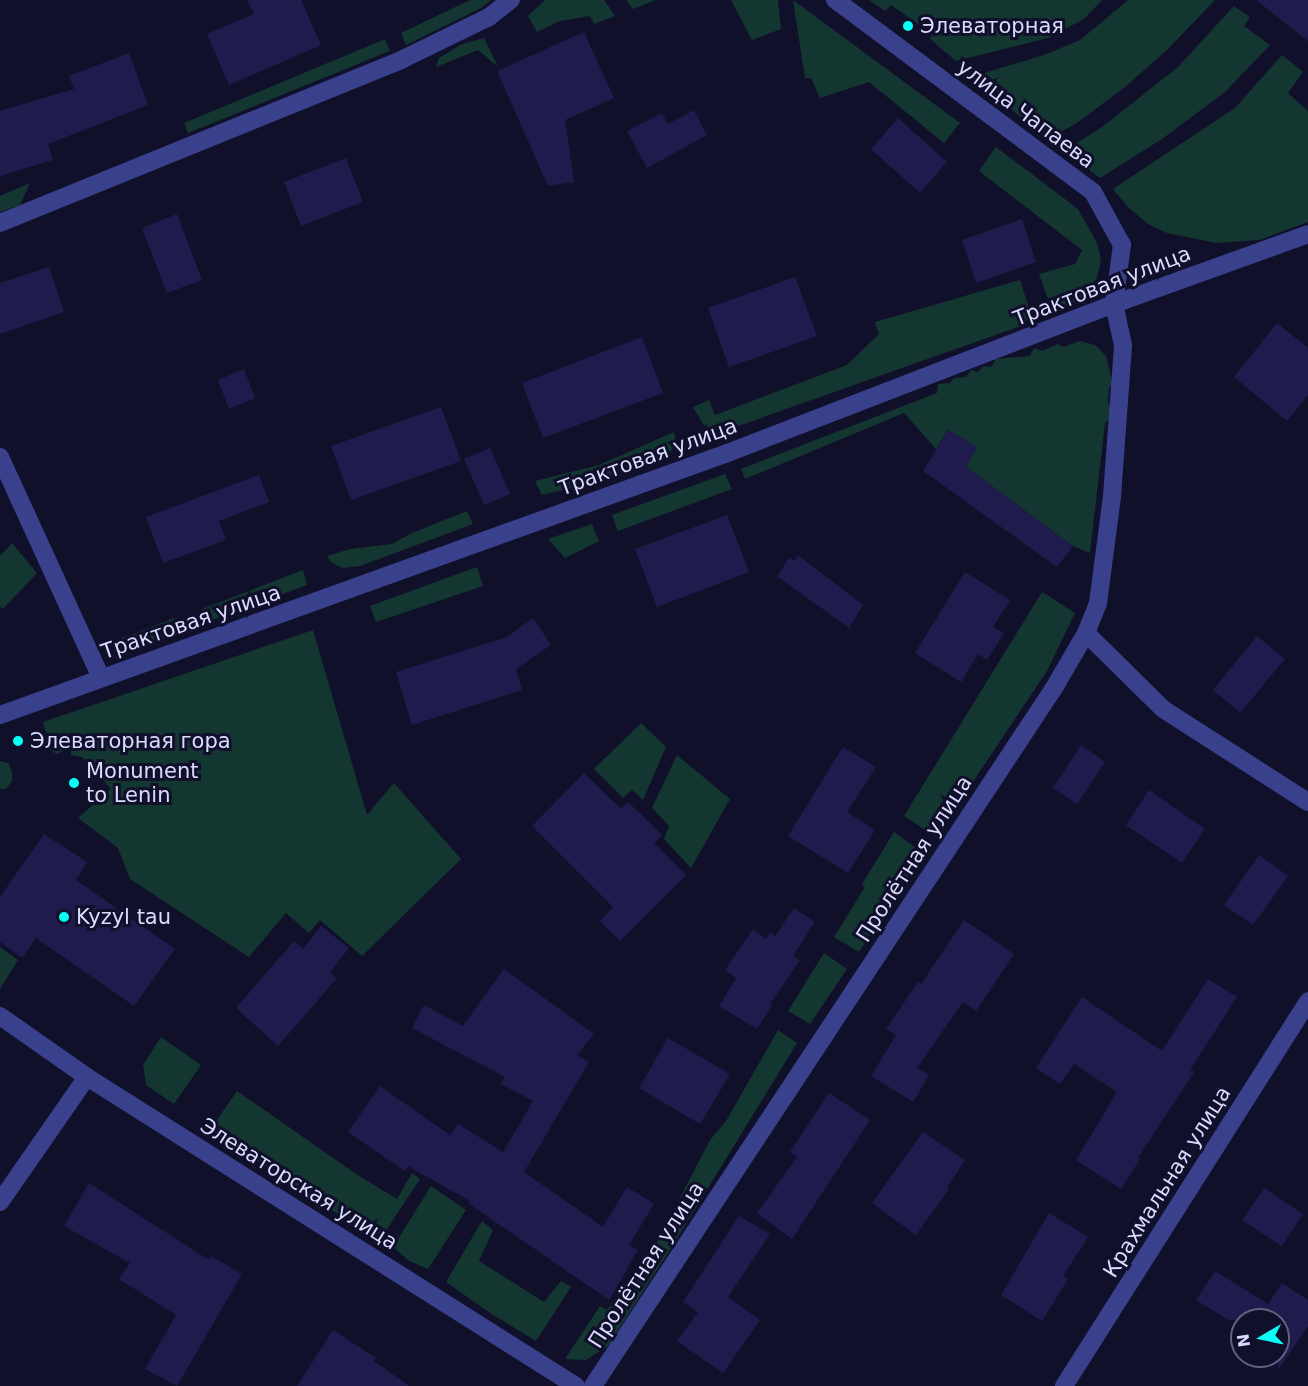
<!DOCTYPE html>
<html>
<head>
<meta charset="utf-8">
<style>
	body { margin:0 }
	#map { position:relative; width:1308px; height:1386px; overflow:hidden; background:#11102b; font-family:"DejaVu Sans",sans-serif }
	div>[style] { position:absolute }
	.green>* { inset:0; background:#133630 }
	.building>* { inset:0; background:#1f1b4d }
	.minor>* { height:18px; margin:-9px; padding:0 9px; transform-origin:9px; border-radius:9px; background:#39418c }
	.dots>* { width:16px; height:16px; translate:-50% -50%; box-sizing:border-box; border:3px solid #11102b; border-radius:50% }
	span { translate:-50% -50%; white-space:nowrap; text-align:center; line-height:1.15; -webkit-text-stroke:6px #11102b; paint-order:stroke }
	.poi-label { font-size:21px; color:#dadbff }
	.left { translate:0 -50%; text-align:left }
	.street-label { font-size:21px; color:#dadbff }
	.north { position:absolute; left:1230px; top:1308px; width:60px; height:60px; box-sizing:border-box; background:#11102b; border:2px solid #616180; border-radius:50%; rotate:261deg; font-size:16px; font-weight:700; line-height:24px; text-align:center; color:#dadbff }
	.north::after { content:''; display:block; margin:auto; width:21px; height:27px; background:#06fff7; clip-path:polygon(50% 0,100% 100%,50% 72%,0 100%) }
</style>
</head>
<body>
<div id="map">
	<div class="green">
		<i style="clip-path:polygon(470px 0,491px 0,481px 8px,406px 45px,401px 33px)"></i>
		<i style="clip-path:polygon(545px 0,604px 0,615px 16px,594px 24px,590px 16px,560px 21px,537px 32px,528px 16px)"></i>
		<i style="clip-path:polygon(626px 0,656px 0,633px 9px)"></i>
		<i style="clip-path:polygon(731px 0,778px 0,781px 29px,752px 40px)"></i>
		<i style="clip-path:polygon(793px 0,960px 123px,944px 143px,869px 82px,820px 98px,811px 78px,805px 78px)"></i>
		<i style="clip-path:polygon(869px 0,1102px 0,1084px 19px,1048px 38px,956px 61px,930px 39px,932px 34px,891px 5px,885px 11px)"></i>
		<i style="clip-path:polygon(1128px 0,1215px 0,1167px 50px,1125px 87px,1077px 123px,1048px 139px,971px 77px,1044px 55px,1080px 40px)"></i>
		<i style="clip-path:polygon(1234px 6px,1250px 17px,1244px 26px,1270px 45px,1225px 92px,1162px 139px,1100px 178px,1064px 151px,1102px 127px,1178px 67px)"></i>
		<i style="clip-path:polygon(484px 38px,498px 67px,478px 50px,436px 67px,439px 58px,462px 44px)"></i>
		<i style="clip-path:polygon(385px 39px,390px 51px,188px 133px,184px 123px)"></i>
		<i style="clip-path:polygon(1282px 55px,1303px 72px,1288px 93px,1308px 111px,1308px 222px,1259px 240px,1216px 243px,1167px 233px,1148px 224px,1127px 206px,1113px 189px,1235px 108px)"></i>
		<i style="clip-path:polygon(996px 147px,1078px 209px,1097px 243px,1101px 260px,1097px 278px,1081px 298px,1061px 310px,1049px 302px,1039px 274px,1075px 264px,1082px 250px,979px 171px)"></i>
		<i style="clip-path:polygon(30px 183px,20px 205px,0 212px,0 196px)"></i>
		<i style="clip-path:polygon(1020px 280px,1031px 314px,1024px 325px,710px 436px,693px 407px,709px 400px,715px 415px,847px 365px,879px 334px,875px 322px)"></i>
		<i style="clip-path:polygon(1080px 341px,1095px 345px,1106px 356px,1113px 384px,1109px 388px,1108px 403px,1113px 407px,1111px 418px,1105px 423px,1090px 553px,1073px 546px,966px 467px,977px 447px,948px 430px,936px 449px,904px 413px,745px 479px,741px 469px,937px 393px,938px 384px,950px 383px,954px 378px,966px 377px,971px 370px,978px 372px,983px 366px,991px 367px,996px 359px,1030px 356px,1034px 348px,1042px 351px,1058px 344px,1063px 347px)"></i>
		<i style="clip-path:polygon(674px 432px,676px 444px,668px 455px,587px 484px,542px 495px,535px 481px,599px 465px)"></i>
		<i style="clip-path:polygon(725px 474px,732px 489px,618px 531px,612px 515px)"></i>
		<i style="clip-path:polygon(467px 511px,473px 524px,360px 566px,342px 568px,330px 561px,327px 556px,350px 549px,392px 544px,412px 533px)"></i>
		<i style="clip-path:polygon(592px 524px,599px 541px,565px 558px,548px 539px)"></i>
		<i style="clip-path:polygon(12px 543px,37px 573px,3px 609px,0 606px,0 556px)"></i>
		<i style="clip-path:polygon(477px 567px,483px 586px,376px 622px,370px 606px)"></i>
		<i style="clip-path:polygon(303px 570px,307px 585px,207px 622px,202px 609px)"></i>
		<i style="clip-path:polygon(1042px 592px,1075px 613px,1047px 671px,936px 837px,904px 816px)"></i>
		<i style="clip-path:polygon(174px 618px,179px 633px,124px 652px,115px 650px,109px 643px)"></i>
		<i style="clip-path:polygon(313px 630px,367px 815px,394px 783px,461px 859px,362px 956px,320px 920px,309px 933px,286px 913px,249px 957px,130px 879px,118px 848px,78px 818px,111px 789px,82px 757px,71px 755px,70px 746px,64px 745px,62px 751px,57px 754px,45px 747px,46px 732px,43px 722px)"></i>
		<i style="clip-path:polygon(641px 723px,666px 747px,643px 800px,632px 790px,623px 798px,594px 769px)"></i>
		<i style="clip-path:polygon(677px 755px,730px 799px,691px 868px,664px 839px,669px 826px,652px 808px)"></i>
		<i style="clip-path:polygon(0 761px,8px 763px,12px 772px,12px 781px,6px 789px,0 789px)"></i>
		<i style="clip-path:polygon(894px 832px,923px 853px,859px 952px,834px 937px,865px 887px,862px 884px)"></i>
		<i style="clip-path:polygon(0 947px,18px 960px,0 989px)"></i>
		<i style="clip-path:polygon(824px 953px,847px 969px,810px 1024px,788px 1011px)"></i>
		<i style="clip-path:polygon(778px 1030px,797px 1043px,670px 1250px,608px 1346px,586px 1360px,565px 1359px,600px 1306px,607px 1310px,634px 1272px,643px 1269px,710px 1140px,726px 1121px)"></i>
		<i style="clip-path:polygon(161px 1037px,201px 1065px,174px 1104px,146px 1085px,143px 1065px)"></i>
		<i style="clip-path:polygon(237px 1091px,356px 1174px,397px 1199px,412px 1173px,420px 1179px,379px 1241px,210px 1130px)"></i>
		<i style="clip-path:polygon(431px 1186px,466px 1210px,428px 1269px,409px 1261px,393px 1247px)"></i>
		<i style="clip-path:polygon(482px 1221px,493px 1230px,479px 1261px,544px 1302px,561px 1281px,571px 1287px,536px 1341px,490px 1313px,446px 1282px)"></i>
	</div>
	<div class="building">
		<i style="clip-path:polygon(247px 0,301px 0,321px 45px,229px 85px,207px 34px,254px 14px)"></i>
		<i style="clip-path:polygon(1256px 0,1308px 0,1308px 41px)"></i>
		<i style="clip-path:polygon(584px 32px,614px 98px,565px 120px,574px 182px,548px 186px,497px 71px)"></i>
		<i style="clip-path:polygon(129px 53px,148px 105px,48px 144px,53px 160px,0 176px,0 111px,74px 89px,69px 76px)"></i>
		<i style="clip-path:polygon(694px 110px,707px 135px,647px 168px,627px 131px,662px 113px,668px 124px)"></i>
		<i style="clip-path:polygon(898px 118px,947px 162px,920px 193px,871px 149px)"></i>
		<i style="clip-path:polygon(346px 158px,363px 202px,301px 226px,284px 182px)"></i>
		<i style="clip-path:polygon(177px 214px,202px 280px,167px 293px,142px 228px)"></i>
		<i style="clip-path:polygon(1022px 219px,1036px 262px,976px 283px,962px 240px)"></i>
		<i style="clip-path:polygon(49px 267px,64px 312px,0 334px,0 283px)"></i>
		<i style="clip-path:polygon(795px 277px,817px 336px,729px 367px,708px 308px)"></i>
		<i style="clip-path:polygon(1277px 323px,1308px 348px,1308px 395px,1287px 421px,1234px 377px)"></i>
		<i style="clip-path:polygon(642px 337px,663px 393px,543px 438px,522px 383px)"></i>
		<i style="clip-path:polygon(244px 369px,255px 398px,229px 409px,218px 380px)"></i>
		<i style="clip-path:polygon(441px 407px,461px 461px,351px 500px,331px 446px)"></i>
		<i style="clip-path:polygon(948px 430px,977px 447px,966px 467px,1073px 546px,1057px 567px,923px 471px)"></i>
		<i style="clip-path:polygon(490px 448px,510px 494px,484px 505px,464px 459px)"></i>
		<i style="clip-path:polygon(259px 475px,269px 502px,219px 521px,226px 540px,163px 563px,146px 517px)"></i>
		<i style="clip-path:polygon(727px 515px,749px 572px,657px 607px,635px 549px)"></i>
		<i style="clip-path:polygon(798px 555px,863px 605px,849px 628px,777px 576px,789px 558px,794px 561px)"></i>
		<i style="clip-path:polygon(965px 572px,1010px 600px,993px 627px,1004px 633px,987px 660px,978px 654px,961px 682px,915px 653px)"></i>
		<i style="clip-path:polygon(533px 618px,551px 645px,516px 669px,522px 690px,412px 725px,396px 672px,507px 637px)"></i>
		<i style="clip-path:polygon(1257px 636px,1285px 659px,1240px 713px,1213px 690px)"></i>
		<i style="clip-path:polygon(1081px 745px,1105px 762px,1077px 804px,1053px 788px)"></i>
		<i style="clip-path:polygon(843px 747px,876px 767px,847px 812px,875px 830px,848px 873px,788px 836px)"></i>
		<i style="clip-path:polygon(584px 773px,621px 809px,628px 802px,644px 817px,662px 835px,654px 843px,686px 875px,620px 941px,600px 921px,613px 907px,532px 826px)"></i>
		<i style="clip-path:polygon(1149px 790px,1205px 829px,1182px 863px,1126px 825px)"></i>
		<i style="clip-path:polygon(44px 834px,87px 862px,76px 880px,175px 949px,134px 1006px,36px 938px,22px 958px,0 942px,0 897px)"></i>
		<i style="clip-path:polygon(1259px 855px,1288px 876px,1253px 925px,1224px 905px)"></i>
		<i style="clip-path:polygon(794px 908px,815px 922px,793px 956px,800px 960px,770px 1004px,772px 1005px,757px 1029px,719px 1006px,736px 978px,725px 970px,753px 929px,766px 939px,770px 932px,775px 936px)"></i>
		<i style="clip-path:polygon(964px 920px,1014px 954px,976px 1011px,963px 1002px,917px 1068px,929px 1075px,913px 1102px,871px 1076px,896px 1035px,886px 1029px,918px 982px,921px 984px)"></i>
		<i style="clip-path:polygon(321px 926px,349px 948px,330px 972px,337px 978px,278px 1046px,236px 1008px,294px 941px,303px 949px)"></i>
		<i style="clip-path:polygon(504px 969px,594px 1034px,577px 1055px,589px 1062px,524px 1172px,603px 1227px,627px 1187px,654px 1204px,629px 1245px,638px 1250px,609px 1300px,468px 1203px,470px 1201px,408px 1166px,405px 1171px,348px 1132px,380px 1086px,450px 1135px,458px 1124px,503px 1152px,533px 1101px,501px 1084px,505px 1077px,412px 1028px,424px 1005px,463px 1026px)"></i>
		<i style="clip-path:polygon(1208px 979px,1237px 997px,1190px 1070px,1194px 1072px,1138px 1158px,1140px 1159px,1121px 1189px,1076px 1160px,1117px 1092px,1074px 1064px,1060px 1084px,1036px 1068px,1082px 997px,1162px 1051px)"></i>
		<i style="clip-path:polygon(668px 1038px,730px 1074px,700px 1124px,639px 1088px)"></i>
		<i style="clip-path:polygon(829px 1093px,870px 1120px,792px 1239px,757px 1213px,797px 1157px,790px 1152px)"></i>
		<i style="clip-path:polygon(923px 1132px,965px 1160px,947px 1188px,949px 1189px,916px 1235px,872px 1203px)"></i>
		<i style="clip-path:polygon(89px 1183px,209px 1260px,211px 1256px,242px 1274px,177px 1386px,145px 1369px,176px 1315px,119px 1279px,130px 1263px,64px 1226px)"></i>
		<i style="clip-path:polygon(1264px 1188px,1303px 1214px,1282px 1246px,1242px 1220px)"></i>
		<i style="clip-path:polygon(1049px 1213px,1088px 1237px,1063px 1276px,1068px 1279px,1042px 1321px,1001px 1295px)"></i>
		<i style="clip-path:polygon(739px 1216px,770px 1234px,728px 1297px,760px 1320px,723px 1373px,677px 1341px,698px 1312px,683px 1302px)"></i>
		<i style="clip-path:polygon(1215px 1271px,1268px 1304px,1282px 1283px,1308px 1300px,1308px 1326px,1278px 1370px,1278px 1320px,1229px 1320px,1196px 1300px)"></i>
		<i style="clip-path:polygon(333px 1330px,376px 1358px,374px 1361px,409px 1386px,297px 1386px)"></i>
	</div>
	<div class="minor">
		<i style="left:0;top:223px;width:435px;rotate:-22.1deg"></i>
		<i style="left:403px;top:59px;width:96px;rotate:-26deg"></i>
		<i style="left:489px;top:17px;width:28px;rotate:-38deg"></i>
		<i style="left:0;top:457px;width:243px;rotate:65.4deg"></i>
		<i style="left:1086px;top:633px;width:108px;rotate:44.6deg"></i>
		<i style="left:1163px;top:709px;width:172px;rotate:32.7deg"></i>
		<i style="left:0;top:715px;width:771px;rotate:-19.8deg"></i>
		<i style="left:725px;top:454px;width:417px;rotate:-21.1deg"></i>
		<i style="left:1114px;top:304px;width:206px;rotate:-19.8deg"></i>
		<i style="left:0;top:1016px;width:106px;rotate:35deg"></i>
		<i style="left:87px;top:1077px;width:578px;rotate:32.29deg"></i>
		<i style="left:0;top:1202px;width:152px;rotate:-55.2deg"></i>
		<i style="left:593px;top:1386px;width:836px;rotate:-56.56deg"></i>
		<i style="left:1054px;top:688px;width:64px;rotate:-59.8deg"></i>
		<i style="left:1086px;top:633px;width:32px;rotate:-68deg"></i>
		<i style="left:1098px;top:603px;width:108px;rotate:-82.5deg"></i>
		<i style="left:1112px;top:496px;width:151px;rotate:-85.8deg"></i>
		<i style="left:1123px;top:345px;width:42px;rotate:-102.4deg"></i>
		<i style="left:1114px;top:304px;width:60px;rotate:-82.3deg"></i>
		<i style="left:1122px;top:245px;width:60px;rotate:-118.7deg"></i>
		<i style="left:1093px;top:192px;width:322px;rotate:-143.3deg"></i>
		<i style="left:1064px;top:1386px;width:456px;rotate:-57.6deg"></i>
	</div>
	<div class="dots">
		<i style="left:908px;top:26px;background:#06fff7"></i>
		<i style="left:18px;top:741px;background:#06fff7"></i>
		<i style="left:74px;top:783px;background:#06fff7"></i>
		<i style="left:64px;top:917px;background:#06fff7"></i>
	</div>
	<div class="poi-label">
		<span class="left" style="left:920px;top:26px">Элеваторная</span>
		<span class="left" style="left:30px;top:741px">Элеваторная гора</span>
		<span class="left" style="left:86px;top:783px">Monument<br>to Lenin</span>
		<span class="left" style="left:76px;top:917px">Kyzyl tau</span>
	</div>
	<div class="street-label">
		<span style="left:1026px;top:114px;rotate:37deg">улица Чапаева</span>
		<span style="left:1102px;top:286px;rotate:-21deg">Трактовая улица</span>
		<span style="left:648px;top:457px;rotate:-20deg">Трактовая улица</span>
		<span style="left:191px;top:622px;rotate:-19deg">Трактовая улица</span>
		<span style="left:914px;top:859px;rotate:-57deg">Пролётная улица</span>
		<span style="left:1167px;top:1182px;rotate:-58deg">Крахмальная улица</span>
		<span style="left:299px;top:1184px;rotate:32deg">Элеваторская улица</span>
		<span style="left:646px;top:1265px;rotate:-57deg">Пролётная улица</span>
	</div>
	<div class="north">N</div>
</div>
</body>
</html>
